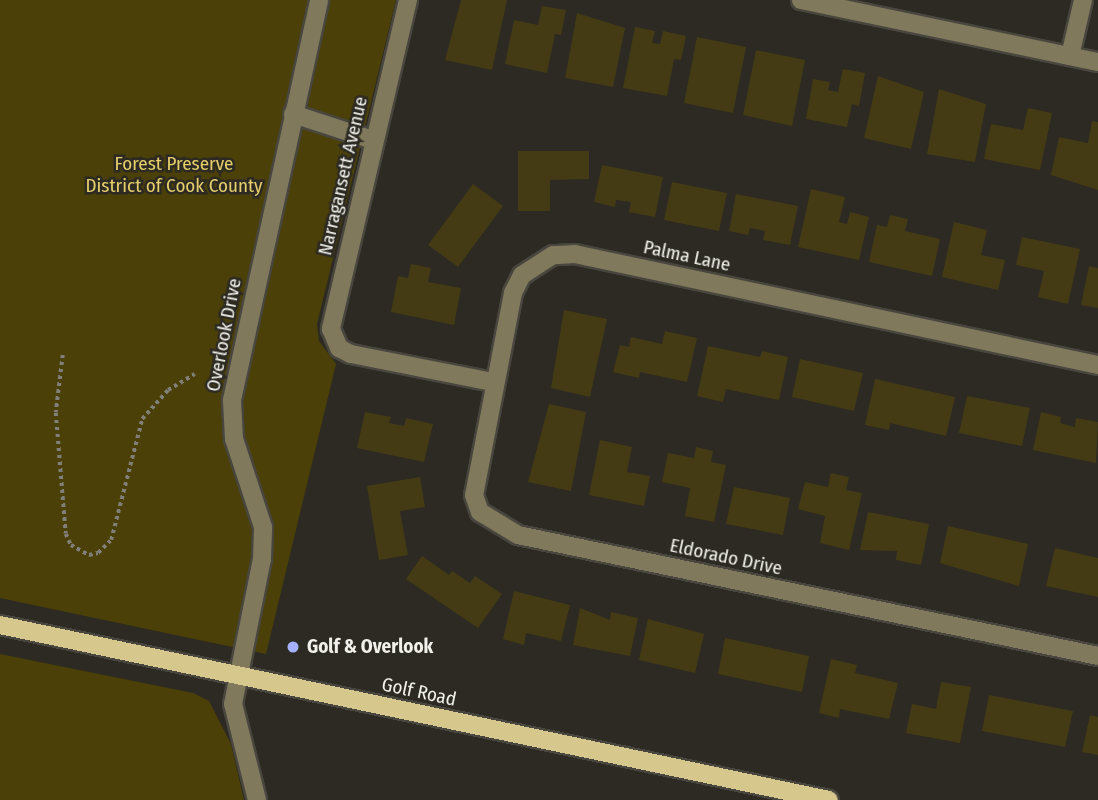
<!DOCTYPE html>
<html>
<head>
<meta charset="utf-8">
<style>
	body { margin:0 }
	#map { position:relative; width:1098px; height:800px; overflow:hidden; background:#2c2a22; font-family:"Fira Sans Condensed",sans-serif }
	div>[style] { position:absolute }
	.green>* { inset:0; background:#4b4007 }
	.building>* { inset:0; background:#443b15 }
	.path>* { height:3.5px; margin-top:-1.75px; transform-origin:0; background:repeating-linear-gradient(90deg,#817f79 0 3.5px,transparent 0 7px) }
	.roads { filter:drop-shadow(2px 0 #48463e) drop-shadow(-2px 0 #48463e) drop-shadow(0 2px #48463e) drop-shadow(0 -2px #48463e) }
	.minor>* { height:18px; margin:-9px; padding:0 9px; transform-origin:9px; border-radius:9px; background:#80795c }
	.major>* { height:18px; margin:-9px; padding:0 9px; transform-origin:9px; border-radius:9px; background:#d6c88c }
	.dots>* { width:19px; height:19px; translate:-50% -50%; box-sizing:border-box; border:4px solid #2c2a22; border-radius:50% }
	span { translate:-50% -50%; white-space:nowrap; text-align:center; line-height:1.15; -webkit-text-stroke:5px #2c2a22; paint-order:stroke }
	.park-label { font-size:19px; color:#e6cf6a }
	.street-label { font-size:19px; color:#f1f0eb }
	.poi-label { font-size:19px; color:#f1f0eb; font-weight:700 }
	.left { translate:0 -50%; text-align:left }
</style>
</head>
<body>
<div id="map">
	<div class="green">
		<i style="clip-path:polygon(0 0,396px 0,317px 324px,319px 341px,336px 364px,266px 654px,0 598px)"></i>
		<i style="clip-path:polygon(0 654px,193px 693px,209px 701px,231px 744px,244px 800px,0 800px)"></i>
	</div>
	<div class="building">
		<i style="clip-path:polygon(461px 0,507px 0,492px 70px,445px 60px)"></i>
		<i style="clip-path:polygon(542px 6px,566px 10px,561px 35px,555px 34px,547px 73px,505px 64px,514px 20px,538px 25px)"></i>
		<i style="clip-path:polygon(577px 13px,625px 28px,613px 87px,565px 78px)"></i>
		<i style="clip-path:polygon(635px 27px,655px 31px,652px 43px,660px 44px,663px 31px,686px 36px,681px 60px,674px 59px,667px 96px,623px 88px)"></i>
		<i style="clip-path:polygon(697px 37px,746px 47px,733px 113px,684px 103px)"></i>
		<i style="clip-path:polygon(756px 50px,805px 60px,792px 126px,743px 115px)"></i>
		<i style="clip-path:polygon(843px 69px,865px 73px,859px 106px,852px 104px,847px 127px,806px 119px,813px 79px,830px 82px,828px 90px,838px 92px)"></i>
		<i style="clip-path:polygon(878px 76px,924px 92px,911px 149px,864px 138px)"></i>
		<i style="clip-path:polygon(939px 89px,986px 104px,975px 162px,927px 154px)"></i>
		<i style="clip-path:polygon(1028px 108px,1052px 113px,1040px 170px,984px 159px,991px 124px,1023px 130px)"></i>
		<i style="clip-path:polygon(1092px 121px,1098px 122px,1098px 190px,1051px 175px,1059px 137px,1088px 143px)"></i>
		<i style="clip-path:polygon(518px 151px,589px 151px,589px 179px,550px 180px,550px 211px,518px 211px)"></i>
		<i style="clip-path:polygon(602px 165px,663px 177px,655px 217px,629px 212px,631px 202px,616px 200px,615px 207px,594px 202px)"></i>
		<i style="clip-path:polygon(672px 182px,727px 193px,719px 231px,664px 220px)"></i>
		<i style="clip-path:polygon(473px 184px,503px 206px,458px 267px,428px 245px)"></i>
		<i style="clip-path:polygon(811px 189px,845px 197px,839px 222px,847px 224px,850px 212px,869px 217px,859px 260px,798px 247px)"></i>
		<i style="clip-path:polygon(736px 194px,798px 206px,790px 245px,763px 240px,765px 231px,750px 228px,748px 235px,729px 231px)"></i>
		<i style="clip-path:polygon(890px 215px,908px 219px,905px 231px,940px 239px,932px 276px,869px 262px,877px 225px,887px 227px)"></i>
		<i style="clip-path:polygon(954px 222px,987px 230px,981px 255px,1005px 260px,998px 290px,942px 277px)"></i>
		<i style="clip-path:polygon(1022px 237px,1080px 249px,1068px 304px,1038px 297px,1044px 271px,1016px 265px)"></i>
		<i style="clip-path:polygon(411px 264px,431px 268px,428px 282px,461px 288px,454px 325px,391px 312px,398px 276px,408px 278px)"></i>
		<i style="clip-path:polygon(1089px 266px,1098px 268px,1098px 308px,1081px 305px)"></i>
		<i style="clip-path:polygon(564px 310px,607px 319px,590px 397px,551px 388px)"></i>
		<i style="clip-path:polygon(665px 331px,697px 338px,687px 382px,640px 372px,639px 378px,613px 372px,620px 345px,629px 347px,631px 337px,662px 344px)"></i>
		<i style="clip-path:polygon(708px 346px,760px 357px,762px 351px,788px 357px,779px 400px,726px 389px,723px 402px,697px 396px)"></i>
		<i style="clip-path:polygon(800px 359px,863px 373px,854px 411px,792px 397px)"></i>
		<i style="clip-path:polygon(875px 379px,955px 397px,946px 436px,890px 423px,889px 430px,865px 425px)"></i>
		<i style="clip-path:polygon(967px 396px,1030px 408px,1022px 446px,959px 433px)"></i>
		<i style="clip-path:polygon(549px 404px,586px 412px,571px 491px,528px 482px)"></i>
		<i style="clip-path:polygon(365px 412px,391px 417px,389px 423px,404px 426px,406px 418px,433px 424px,424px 462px,357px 448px)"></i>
		<i style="clip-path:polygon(1041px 412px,1061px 417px,1060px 423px,1075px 427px,1076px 418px,1098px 422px,1096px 463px,1033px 450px)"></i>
		<i style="clip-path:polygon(600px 440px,632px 447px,627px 472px,650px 476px,644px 506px,589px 495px)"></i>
		<i style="clip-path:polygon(696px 447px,713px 451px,711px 462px,726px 465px,714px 522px,685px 516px,690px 488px,662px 482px,668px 453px,694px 458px)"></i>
		<i style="clip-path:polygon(831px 473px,849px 477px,846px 490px,862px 493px,849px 550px,820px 543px,825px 516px,798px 509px,805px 482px,828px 487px)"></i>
		<i style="clip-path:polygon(420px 477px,425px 507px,400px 511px,408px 555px,379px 560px,367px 486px)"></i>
		<i style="clip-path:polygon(734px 487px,790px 498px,783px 535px,726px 524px)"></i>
		<i style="clip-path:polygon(868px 512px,929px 524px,921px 565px,896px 560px,897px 551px,860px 550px)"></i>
		<i style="clip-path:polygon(948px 526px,1028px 544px,1019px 586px,940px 563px)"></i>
		<i style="clip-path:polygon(1055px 548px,1098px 558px,1098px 597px,1046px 586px)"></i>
		<i style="clip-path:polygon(422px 556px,449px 575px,452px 571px,470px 583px,475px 576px,502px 594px,478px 628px,406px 579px)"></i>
		<i style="clip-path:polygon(514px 591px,570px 605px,561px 641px,526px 633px,524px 645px,503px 639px)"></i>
		<i style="clip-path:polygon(580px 608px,610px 620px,611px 612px,638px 618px,630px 656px,573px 645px)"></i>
		<i style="clip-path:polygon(648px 619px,704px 634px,695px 673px,639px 660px)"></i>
		<i style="clip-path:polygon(725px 638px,809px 656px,802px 692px,718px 674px)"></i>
		<i style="clip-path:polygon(831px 659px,857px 665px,855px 673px,898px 683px,889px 719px,840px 709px,839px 718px,819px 713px)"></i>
		<i style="clip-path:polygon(941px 682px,971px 687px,960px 743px,906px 733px,912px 704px,936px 709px)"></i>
		<i style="clip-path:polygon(989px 695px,1073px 711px,1065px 747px,982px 731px)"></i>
		<i style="clip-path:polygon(1090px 715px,1098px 717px,1098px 755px,1082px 752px)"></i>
	</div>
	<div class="path">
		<i style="left:63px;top:355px;width:58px;rotate:96.9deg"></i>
		<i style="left:56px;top:413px;width:121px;rotate:85.3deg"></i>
		<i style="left:66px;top:534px;width:12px;rotate:66deg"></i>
		<i style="left:71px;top:545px;width:21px;rotate:29deg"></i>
		<i style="left:89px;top:555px;width:9px;rotate:-13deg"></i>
		<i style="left:98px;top:553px;width:18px;rotate:-45deg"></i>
		<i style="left:111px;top:540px;width:125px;rotate:-75.6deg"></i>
		<i style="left:142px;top:419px;width:39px;rotate:-48deg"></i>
		<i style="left:168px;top:390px;width:31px;rotate:-31deg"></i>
	</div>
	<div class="roads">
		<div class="minor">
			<i style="left:408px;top:0;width:338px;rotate:103.2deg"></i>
			<i style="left:331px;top:329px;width:21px;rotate:67deg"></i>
			<i style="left:339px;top:348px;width:13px;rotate:27deg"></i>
			<i style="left:351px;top:354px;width:145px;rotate:11.2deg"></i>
			<i style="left:801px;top:0;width:303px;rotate:11.8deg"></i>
			<i style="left:1070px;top:56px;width:57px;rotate:-76.9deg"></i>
			<i style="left:293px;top:114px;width:84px;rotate:18deg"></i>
			<i style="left:1098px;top:365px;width:535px;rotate:-168.02deg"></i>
			<i style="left:575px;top:254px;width:22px;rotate:177deg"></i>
			<i style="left:553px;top:255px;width:37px;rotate:147deg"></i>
			<i style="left:522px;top:275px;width:20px;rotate:117deg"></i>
			<i style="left:513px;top:293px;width:206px;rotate:100.9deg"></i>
			<i style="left:474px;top:495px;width:18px;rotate:71deg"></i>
			<i style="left:480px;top:512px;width:44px;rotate:31.2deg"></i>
			<i style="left:518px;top:535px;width:592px;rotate:11.78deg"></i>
			<i style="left:257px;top:800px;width:99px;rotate:-104deg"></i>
			<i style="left:233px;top:704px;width:148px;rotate:-78.7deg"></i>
			<i style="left:262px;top:559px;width:32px;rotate:-88deg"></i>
			<i style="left:263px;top:527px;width:93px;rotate:-108.2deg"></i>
			<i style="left:234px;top:439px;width:39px;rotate:-93deg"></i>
			<i style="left:232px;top:400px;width:409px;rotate:-77.7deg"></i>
		</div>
		<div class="major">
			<i style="left:0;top:625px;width:847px;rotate:11.92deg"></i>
		</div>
	</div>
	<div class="dots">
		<i style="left:293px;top:647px;background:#a5b1fc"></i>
	</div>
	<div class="park-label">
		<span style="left:174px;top:175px">Forest Preserve<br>District of Cook County</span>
	</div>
	<div class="street-label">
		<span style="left:343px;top:176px;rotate:-77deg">Narragansett Avenue</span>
		<span style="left:687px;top:256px;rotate:12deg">Palma Lane</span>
		<span style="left:224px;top:335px;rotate:-79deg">Overlook Drive</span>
		<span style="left:726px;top:557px;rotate:12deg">Eldorado Drive</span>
		<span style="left:419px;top:692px;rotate:12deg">Golf Road</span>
	</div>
	<div class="poi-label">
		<span class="left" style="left:307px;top:647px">Golf &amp; Overlook</span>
	</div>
</div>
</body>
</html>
